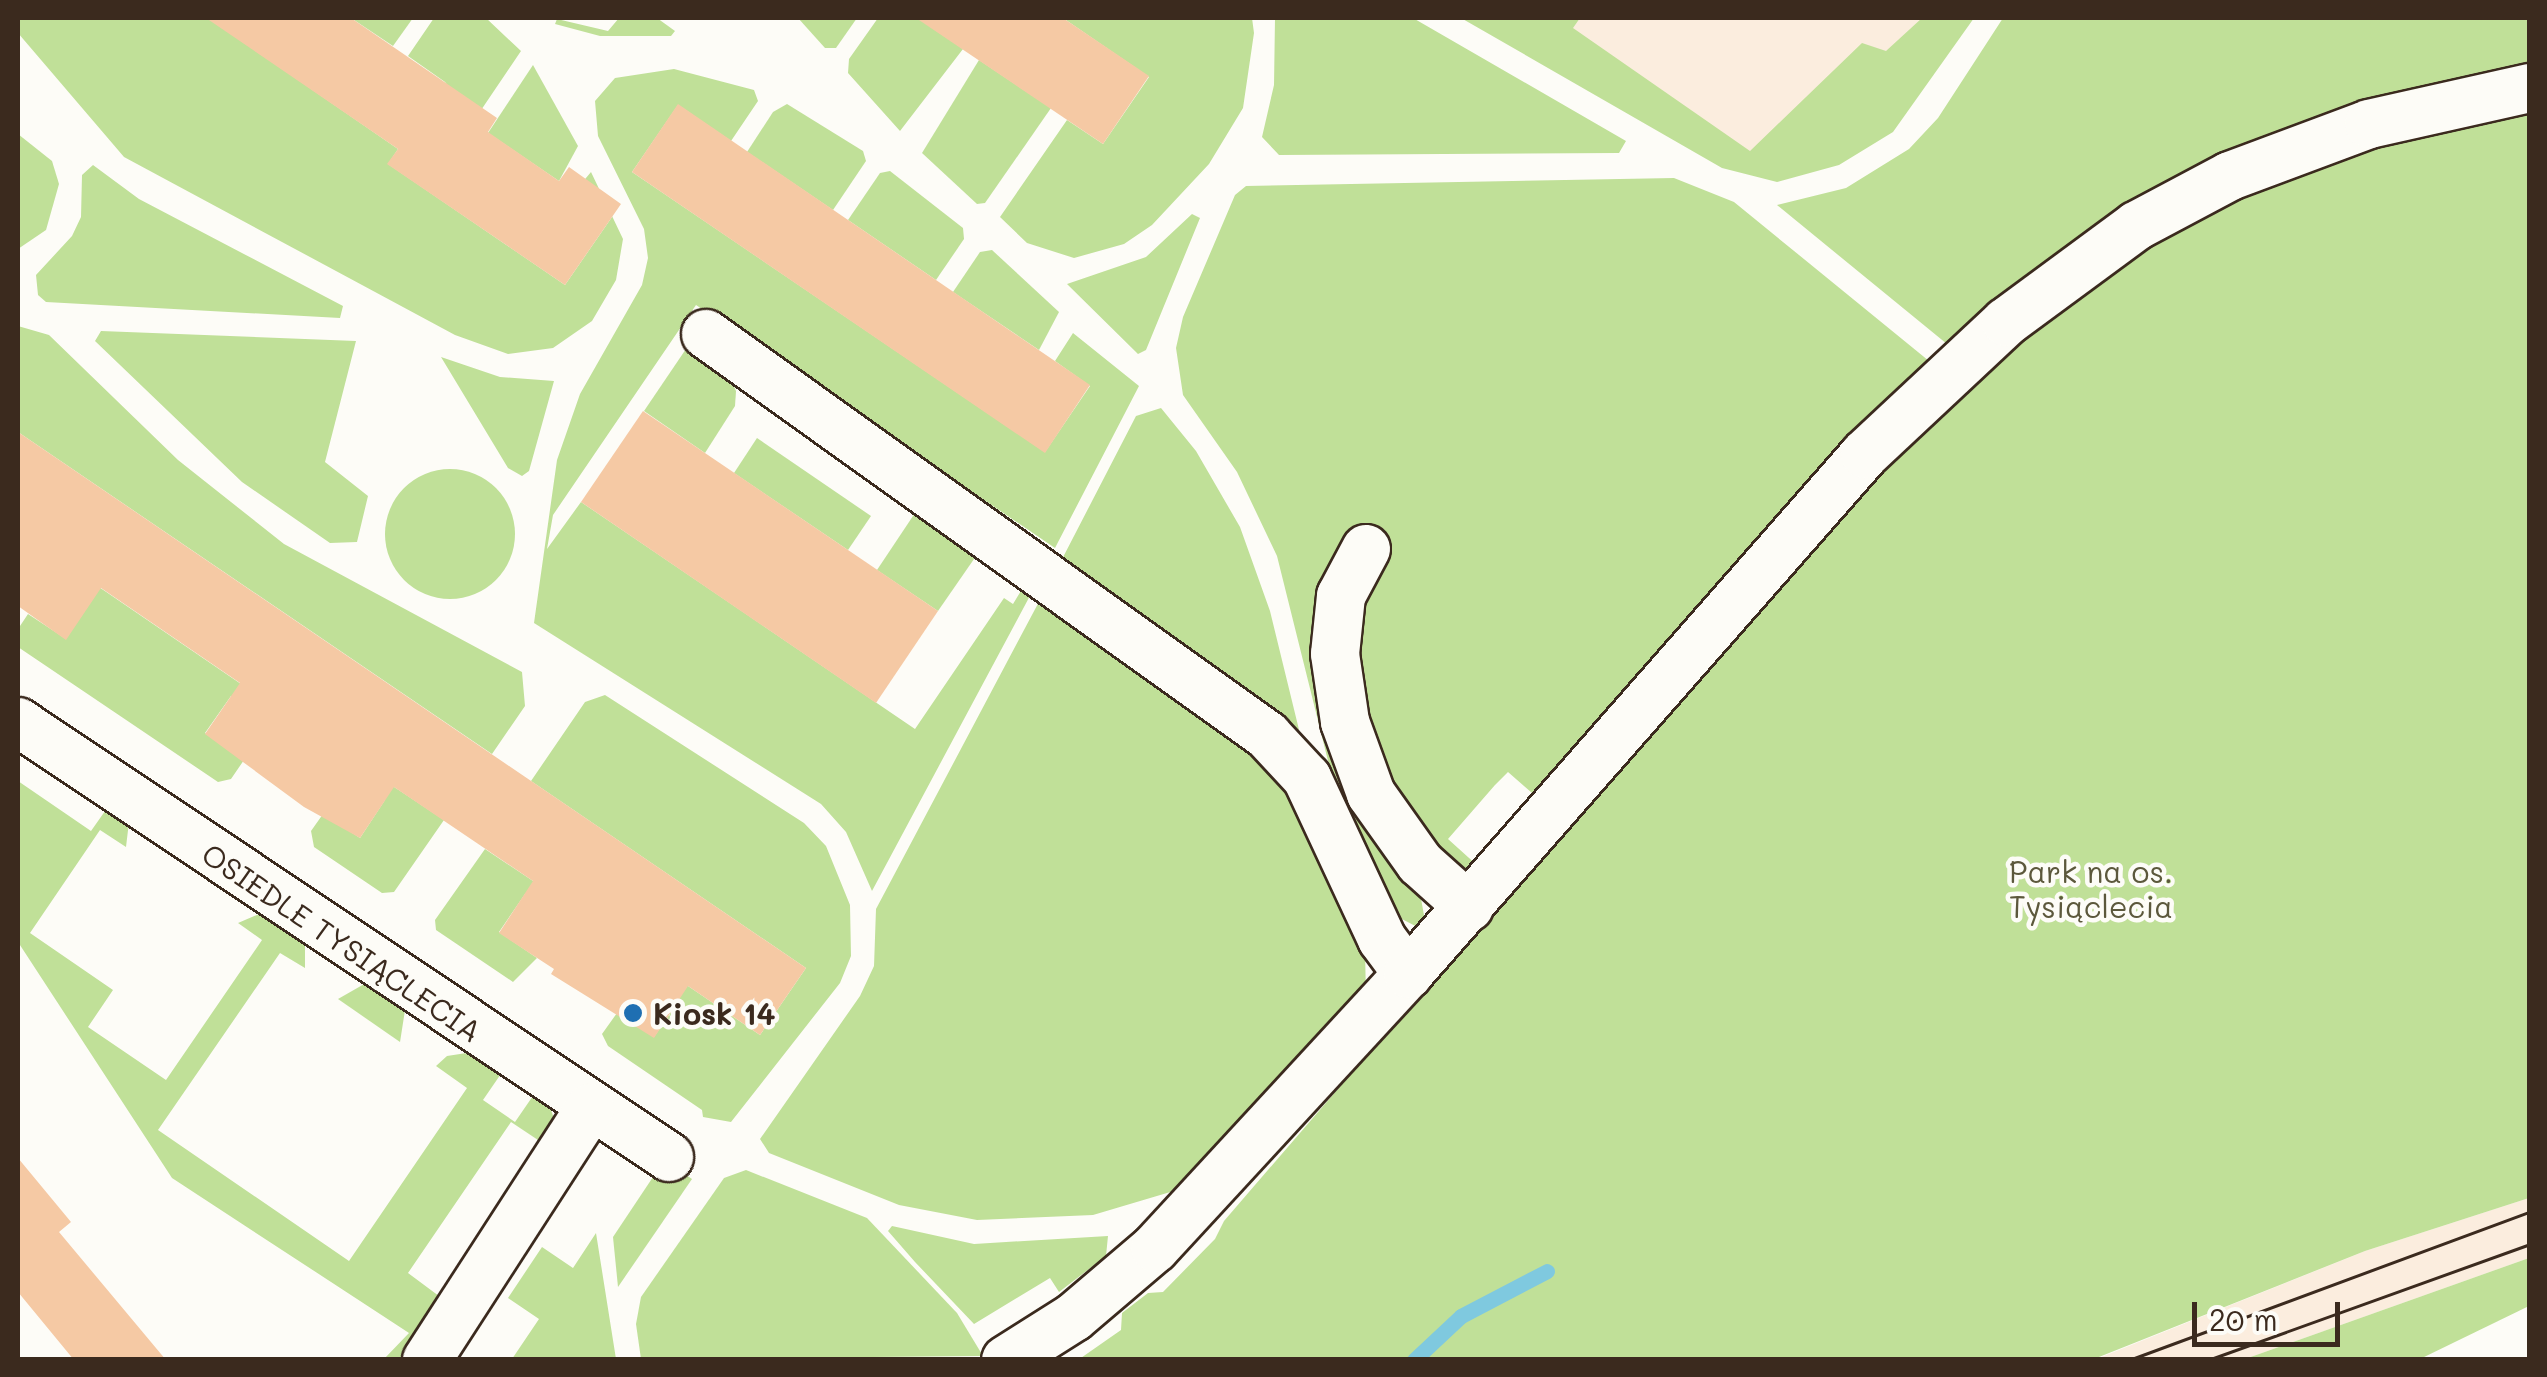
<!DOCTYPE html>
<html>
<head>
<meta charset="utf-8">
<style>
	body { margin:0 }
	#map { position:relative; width:2547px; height:1377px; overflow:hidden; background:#fdfcf7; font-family:Mali,sans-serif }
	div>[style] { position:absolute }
	.built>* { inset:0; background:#fbedde }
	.green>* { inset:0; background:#c0e098 }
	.round { border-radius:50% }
	.stream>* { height:15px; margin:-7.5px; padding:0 7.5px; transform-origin:7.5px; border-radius:7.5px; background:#7fc9df }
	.building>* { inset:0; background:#f5c9a4 }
	.roads { filter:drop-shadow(2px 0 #3b2a1e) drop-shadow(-2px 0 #3b2a1e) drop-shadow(0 2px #3b2a1e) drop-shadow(0 -2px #3b2a1e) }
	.minor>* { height:48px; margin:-24px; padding:0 24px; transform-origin:24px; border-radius:24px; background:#fdfcf7 }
	.tram>* { height:2.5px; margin:-1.25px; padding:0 1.25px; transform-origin:1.25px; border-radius:1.25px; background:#3b2a1e }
	.dots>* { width:28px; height:28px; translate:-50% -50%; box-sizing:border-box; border:5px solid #fdfcf7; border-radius:50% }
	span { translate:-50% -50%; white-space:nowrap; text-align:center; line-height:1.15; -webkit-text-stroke:9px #fdfcf7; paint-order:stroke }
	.park-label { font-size:30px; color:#5c583c }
	.street-label { font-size:30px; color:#3b2a1e }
	.poi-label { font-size:30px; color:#3b2a1e; font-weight:700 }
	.left { translate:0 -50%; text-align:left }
	.frame { position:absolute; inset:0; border:20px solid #3b2a1e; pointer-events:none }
	.scale { position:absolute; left:2192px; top:1302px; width:148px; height:45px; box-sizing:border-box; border:5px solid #3b2a1e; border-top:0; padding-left:12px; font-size:30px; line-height:35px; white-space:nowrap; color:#3b2a1e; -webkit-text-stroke:8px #fdfcf7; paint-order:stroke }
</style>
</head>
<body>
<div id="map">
	<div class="built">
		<i style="clip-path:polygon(1491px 18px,1955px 18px,1769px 168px)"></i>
		<i style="clip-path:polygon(2529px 1198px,2529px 1258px,2245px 1359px,2094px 1360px,2365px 1251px)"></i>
	</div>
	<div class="green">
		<i style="clip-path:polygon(18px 18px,229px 18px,223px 28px,398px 149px,388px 164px,565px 285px,612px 217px,575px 191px,591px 172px,623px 239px,616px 280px,592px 321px,553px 348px,508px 354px,455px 335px,124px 157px,18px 33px)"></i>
		<i style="clip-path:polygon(351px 18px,413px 18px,393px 46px)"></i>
		<i style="clip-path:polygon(434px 18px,486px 18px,521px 51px,473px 122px,445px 82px,408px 56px)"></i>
		<i style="clip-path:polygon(619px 18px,657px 18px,675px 31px,671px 36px,600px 36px,555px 24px,557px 19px,608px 31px)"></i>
		<i style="clip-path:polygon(798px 18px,857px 18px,836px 48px,825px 48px)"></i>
		<i style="clip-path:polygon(878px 18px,930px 18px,926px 23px,963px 49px,900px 131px,848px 73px,849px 59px)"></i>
		<i style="clip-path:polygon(1063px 18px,1252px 18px,1254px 33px,1243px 108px,1209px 164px,1152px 225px,1124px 244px,1074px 258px,1027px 243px,1000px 217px,1067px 120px,1103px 144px,1149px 77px)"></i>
		<i style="clip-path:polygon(1275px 18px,1413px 18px,1626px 141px,1619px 153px,1279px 155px,1262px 137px,1274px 85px)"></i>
		<i style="clip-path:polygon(1461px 18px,1580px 18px,1573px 28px,1750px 151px,1862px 43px,1886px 51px,1922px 18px,1974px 18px,1893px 132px,1839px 165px,1777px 182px,1722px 168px)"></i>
		<i style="clip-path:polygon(2003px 18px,2529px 18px,2529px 76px,2365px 106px,1947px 344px,1777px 205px,1846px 188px,1909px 149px,1938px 118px)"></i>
		<i style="clip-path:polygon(979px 60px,1051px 108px,985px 203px,977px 204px,922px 153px)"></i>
		<i style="clip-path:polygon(533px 65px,578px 146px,559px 181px,488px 133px)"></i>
		<i style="clip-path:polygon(674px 69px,754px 90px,758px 101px,731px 141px,678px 105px,632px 172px,1045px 452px,1090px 386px,1055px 361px,1073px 333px,1139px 386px,1055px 548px,696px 305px,553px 515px,547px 549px,581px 502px,915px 729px,1004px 598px,1013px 604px,1024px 586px,1032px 592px,872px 891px,846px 832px,821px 804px,534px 623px,557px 460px,580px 394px,642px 285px,648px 258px,644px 229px,598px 136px,595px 101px,615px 78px)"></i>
		<i style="clip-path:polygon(787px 104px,863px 151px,866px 161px,833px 210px,747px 152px,773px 112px)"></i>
		<i style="clip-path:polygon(2529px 108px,2529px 1198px,2365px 1251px,2094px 1359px,1078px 1360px,1121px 1330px,1122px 1313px,1148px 1293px,1163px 1292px,1215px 1239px,1224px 1221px,1846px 500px,2075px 289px,2235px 193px,2366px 145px)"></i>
		<i style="clip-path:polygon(18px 134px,52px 161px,59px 184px,46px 230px,18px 249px)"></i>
		<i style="clip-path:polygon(93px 165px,139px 199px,343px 306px,340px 318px,46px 302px,38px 295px,36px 275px,72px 236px,81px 217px,82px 175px)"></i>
		<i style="clip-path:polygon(890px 171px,963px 228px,964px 239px,936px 280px,848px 220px,880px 173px)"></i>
		<i style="clip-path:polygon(1674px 178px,1734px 202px,1929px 361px,1865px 421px,1539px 799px,1508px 772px,1495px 785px,1448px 839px,1479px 867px,1464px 878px,1445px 868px,1407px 828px,1369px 750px,1349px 626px,1377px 556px,1355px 543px,1331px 590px,1323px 659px,1348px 770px,1386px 847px,1420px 893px,1427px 932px,1396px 916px,1338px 801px,1277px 556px,1237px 472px,1183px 395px,1176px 348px,1183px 317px,1235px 195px,1246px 186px)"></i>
		<i style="clip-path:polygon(1192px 214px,1200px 218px,1146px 350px,1138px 354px,1067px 284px,1146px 257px)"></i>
		<i style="clip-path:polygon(992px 250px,1059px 312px,1039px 350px,953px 292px,980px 252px)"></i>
		<i style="clip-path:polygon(18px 326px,49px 335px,178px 460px,284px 544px,522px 672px,525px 706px,492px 754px,18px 432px)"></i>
		<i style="clip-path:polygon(101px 331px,356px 341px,325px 462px,368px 496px,357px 542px,330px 543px,242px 482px,95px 341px)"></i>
		<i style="clip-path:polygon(688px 346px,731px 379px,736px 391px,735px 406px,705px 453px,644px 411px)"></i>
		<i style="clip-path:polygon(441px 357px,500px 377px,554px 381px,529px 471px,522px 476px,508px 468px)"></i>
		<i style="clip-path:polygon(1161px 408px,1196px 451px,1240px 527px,1270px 611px,1302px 742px,1248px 692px,1059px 565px,1136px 416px)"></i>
		<i style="clip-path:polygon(757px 438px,871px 516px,848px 550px,734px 473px)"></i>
		<i class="round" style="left:385px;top:469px;width:130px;height:130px"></i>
		<i style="clip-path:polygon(921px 504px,983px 546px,938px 611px,877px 570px)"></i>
		<i style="clip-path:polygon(77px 572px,263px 699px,255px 711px,231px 696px,205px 733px,244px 760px,231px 779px,218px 782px,18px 647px,18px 629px,28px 614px,66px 639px)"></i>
		<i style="clip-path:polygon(1041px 598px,1275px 771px,1365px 950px,1366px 997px,1204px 1182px,1093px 1215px,977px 1220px,899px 1205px,769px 1153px,760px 1139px,860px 996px,874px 966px,876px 909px)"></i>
		<i style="clip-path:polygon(605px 695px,804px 823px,826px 846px,850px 905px,851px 956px,840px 983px,731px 1122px,703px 1117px,702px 1110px,608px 1046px,602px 1034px,617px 1013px,654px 1037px,680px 999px,657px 984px,666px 971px,760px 1035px,806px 968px,531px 781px,585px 702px)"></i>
		<i style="clip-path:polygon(370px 771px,444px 820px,394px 892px,382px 893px,314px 847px,311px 831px,323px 814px,360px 838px,385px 800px,361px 783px)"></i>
		<i style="clip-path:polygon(18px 781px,91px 831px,110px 804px,129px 822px,126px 847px,100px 830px,30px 933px,113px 990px,88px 1027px,166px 1080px,262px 940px,238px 923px,266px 911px,305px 939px,305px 968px,280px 953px,158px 1130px,349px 1261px,467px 1088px,436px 1066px,447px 1056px,473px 1052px,505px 1068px,483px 1100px,515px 1122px,537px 1090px,548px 1102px,555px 1121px,541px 1142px,511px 1122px,408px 1273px,447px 1302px,399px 1359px,384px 1359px,409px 1333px,172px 1178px,18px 942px)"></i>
		<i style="clip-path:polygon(485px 849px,560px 899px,525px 894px,499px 932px,537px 958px,513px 982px,436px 930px,435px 920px)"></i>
		<i style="clip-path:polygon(366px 983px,382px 986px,405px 1010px,400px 1042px,338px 999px)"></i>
		<i style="clip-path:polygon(671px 1165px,692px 1179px,618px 1287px,613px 1237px,657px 1171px)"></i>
		<i style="clip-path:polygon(746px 1170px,867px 1218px,957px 1313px,983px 1356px,641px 1359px,636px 1324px,641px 1297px,724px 1178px)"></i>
		<i style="clip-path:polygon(892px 1226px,974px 1244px,1108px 1236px,1106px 1256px,1059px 1292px,1050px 1278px,974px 1324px,915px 1262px,888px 1231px)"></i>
		<i style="clip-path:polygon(596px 1233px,616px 1359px,512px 1359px,539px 1319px,508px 1298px,542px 1247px,573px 1268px)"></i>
		<i style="clip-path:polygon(2529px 1258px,2529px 1306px,2420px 1359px,2245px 1359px)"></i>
	</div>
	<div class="stream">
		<i style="left:1414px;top:1360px;width:64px;rotate:-43.1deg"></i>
		<i style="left:1461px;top:1316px;width:97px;rotate:-27.6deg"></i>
	</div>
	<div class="building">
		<i style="clip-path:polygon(206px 18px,351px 18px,497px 118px,488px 132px,559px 181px,569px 167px,621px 204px,565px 285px,387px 164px,398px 149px)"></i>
		<i style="clip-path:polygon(916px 18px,1063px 18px,1149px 76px,1103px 144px)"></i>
		<i style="clip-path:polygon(678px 104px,1090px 385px,1045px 453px,632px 172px)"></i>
		<i style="clip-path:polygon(643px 411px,938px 611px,876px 703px,581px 502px)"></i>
		<i style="clip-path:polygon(18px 432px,806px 968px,760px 1035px,688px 986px,654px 1038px,551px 974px,554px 969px,499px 933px,533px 881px,394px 787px,360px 838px,304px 807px,205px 734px,240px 683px,101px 588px,66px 640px,18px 606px)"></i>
		<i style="clip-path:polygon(18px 1158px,71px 1222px,59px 1232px,166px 1360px,74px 1360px,18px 1292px)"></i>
	</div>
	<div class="roads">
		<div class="minor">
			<i style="left:706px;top:334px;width:690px;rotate:35.56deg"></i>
			<i style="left:1267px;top:735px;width:59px;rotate:47.1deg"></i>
			<i style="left:1307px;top:778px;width:178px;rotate:65deg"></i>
			<i style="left:1382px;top:939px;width:44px;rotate:53.4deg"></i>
			<i style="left:1366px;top:549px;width:53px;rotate:118deg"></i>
			<i style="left:1341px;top:596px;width:58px;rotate:95.9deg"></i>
			<i style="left:1335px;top:654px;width:69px;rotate:81.6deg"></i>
			<i style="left:1345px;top:722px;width:77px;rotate:70.1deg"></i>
			<i style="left:1371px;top:794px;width:85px;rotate:54.6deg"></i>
			<i style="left:1420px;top:863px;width:66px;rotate:41.9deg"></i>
			<i style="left:18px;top:722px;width:783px;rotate:33.75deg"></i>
			<i style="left:427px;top:1360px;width:300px;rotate:-57.1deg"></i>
			<i style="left:1006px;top:1360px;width:80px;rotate:-32.3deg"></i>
			<i style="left:1074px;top:1317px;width:106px;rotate:-40.4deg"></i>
			<i style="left:1155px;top:1248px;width:373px;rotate:-47.3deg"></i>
			<i style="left:1408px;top:974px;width:692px;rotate:-48.69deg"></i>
			<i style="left:1865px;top:454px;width:193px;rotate:-43.1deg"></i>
			<i style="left:2006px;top:322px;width:162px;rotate:-36.4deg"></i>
			<i style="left:2136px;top:226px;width:106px;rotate:-28deg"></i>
			<i style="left:2230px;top:176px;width:148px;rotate:-20.5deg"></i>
			<i style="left:2369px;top:124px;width:165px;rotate:-12.6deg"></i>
		</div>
	</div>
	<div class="tram">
		<i style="left:2129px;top:1360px;width:427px;rotate:-20.3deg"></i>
		<i style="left:2208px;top:1360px;width:342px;rotate:-19.8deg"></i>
	</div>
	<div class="dots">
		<i style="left:633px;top:1013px;background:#1f6fb2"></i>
	</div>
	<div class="park-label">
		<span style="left:2091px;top:888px">Park na os.<br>Tysiąclecia</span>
	</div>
	<div class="street-label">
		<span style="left:342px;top:942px;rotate:34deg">OSIEDLE TYSIĄCLECIA</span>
	</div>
	<div class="poi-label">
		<span class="left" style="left:653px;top:1013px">Kiosk 14</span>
	</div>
	<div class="frame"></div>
	<div class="scale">20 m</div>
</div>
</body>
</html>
